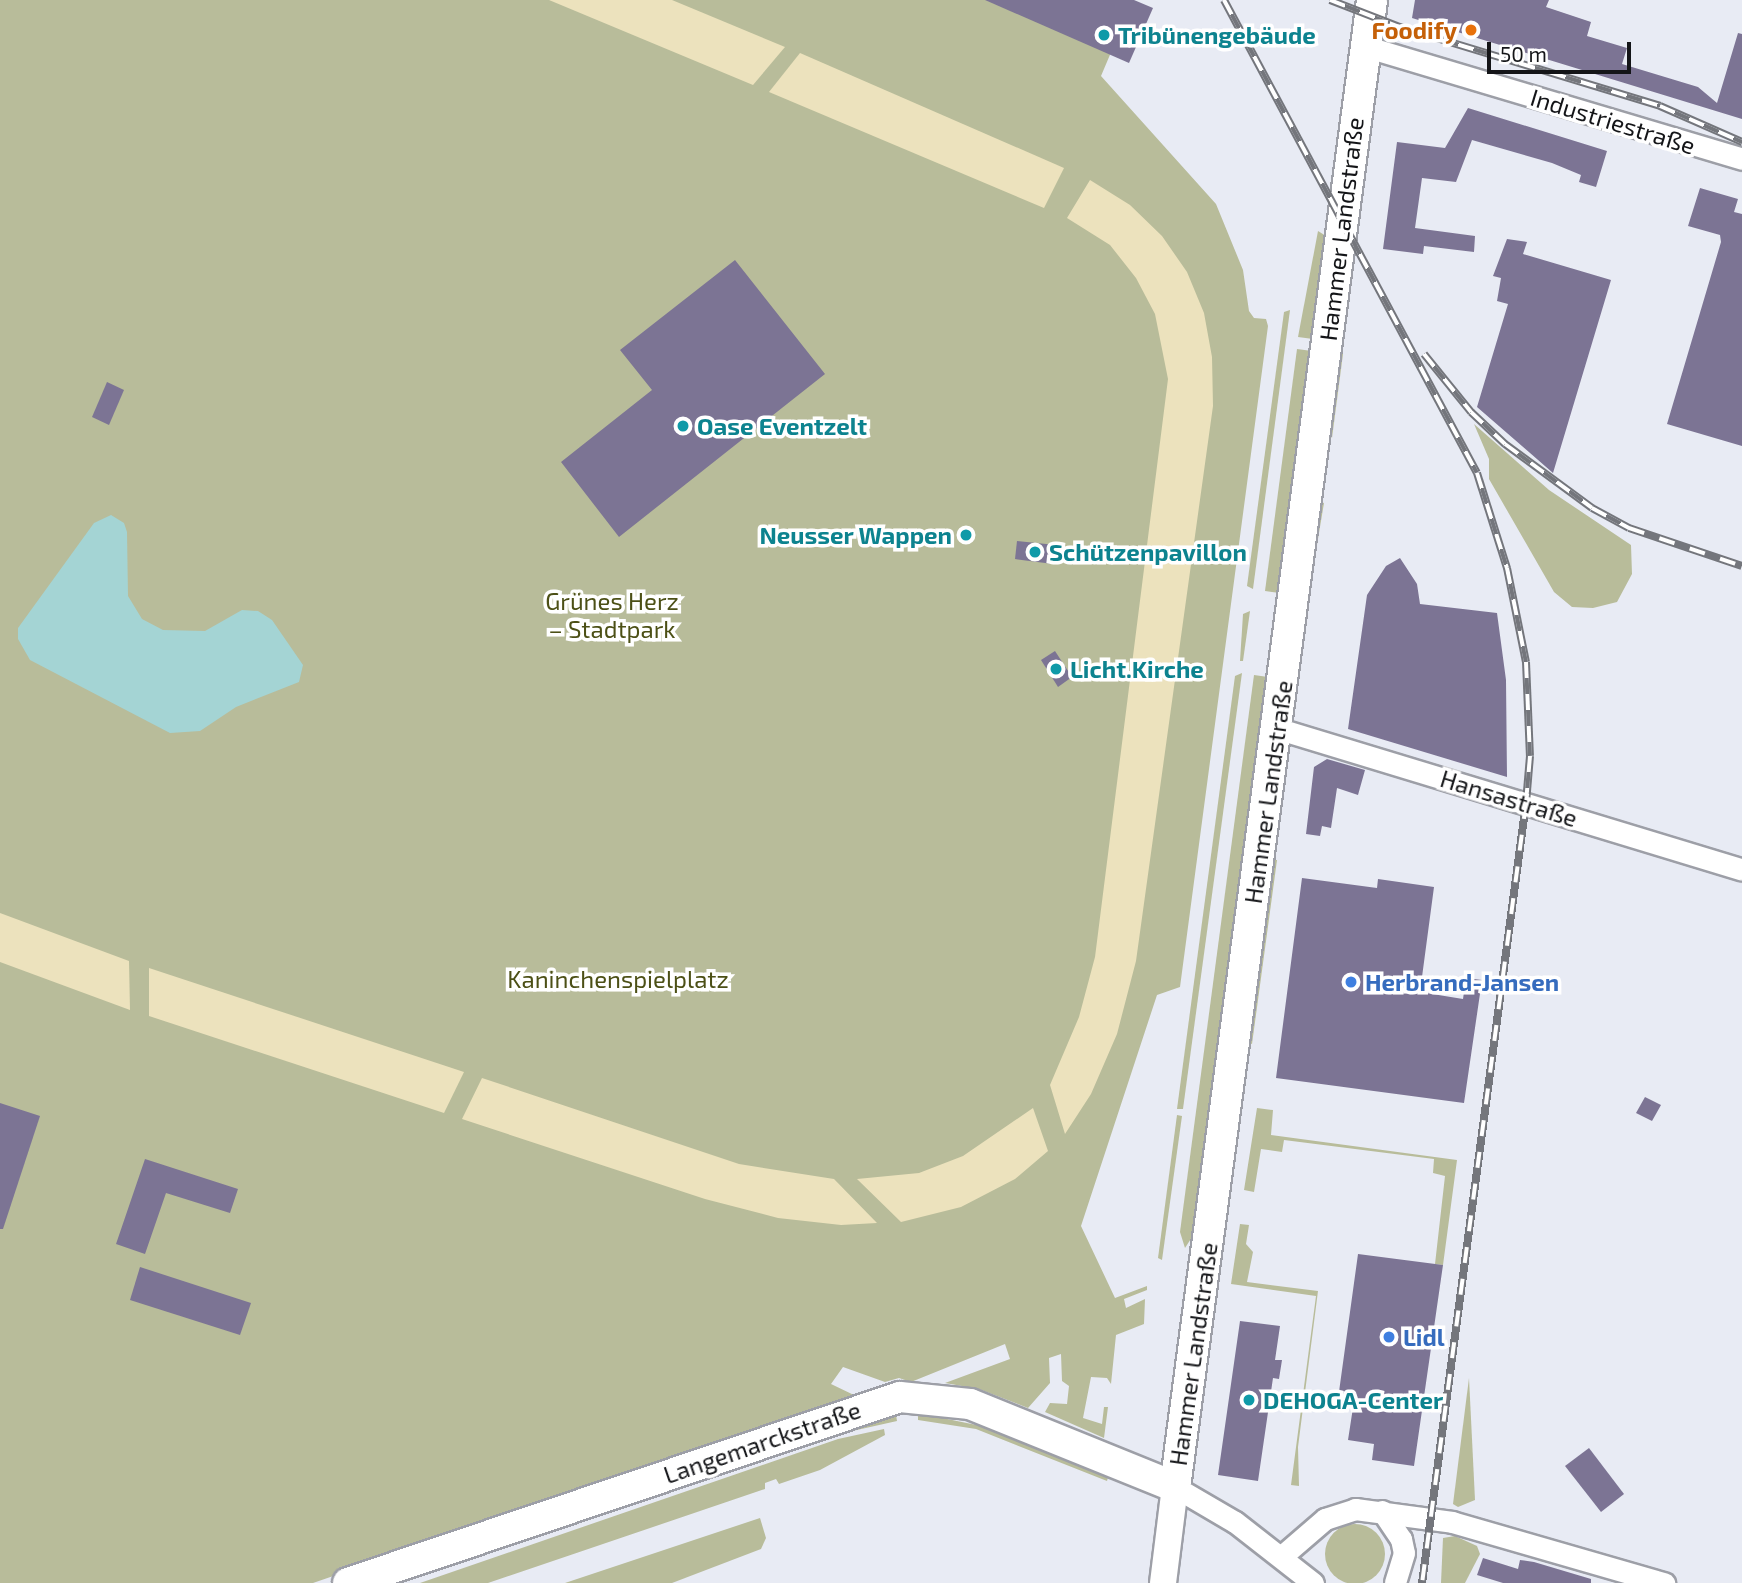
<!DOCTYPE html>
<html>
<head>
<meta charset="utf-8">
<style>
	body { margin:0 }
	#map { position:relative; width:1742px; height:1583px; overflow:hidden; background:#e8ebf4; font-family:"Exo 2",sans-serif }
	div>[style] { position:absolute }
	.green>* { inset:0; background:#b8bc9a }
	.round { border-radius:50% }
	.sand>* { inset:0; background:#ece2bd }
	.water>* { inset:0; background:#a4d4d4 }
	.building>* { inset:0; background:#7c7494 }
	.roads { filter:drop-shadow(2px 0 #9d9fa7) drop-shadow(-2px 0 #9d9fa7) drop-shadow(0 2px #9d9fa7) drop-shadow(0 -2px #9d9fa7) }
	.minor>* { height:21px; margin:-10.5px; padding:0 10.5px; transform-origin:10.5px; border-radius:10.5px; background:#fff }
	.tertiary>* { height:26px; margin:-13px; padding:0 13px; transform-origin:13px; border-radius:13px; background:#fff }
	.secondary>* { height:30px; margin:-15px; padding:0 15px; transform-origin:15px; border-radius:15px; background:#fff }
	.rail>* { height:8px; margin-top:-4px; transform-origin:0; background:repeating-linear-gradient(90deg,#fff 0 16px,#74767c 0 32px); box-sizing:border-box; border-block:2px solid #74767c }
	.dots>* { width:19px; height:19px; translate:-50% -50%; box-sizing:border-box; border:4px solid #fff; border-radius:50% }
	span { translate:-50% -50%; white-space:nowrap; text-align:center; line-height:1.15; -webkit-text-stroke:7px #fff; paint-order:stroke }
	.food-label { font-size:24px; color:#c56008; font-weight:700 }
	.right { translate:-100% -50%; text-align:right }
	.culture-label { font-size:24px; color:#0d838f; font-weight:700 }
	.left { translate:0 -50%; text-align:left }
	.street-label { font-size:24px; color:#141518 }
	.park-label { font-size:24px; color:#4c5016 }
	.shop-label { font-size:24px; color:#366cbe; font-weight:700 }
	.scale { position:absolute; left:1487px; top:42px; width:144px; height:32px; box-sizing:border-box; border:4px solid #141518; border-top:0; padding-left:9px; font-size:21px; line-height:24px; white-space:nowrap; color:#141518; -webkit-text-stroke:5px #fff; paint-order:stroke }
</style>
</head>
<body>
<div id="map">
	<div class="green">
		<i style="clip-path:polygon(0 0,1005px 0,1112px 50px,1101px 76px,1216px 204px,1243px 270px,1249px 311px,1254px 318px,1266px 319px,1268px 326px,1180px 987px,1157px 995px,1081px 1226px,1115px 1298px,1147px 1286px,1147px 1290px,1124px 1299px,1126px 1308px,1145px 1299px,1144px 1324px,1116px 1335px,1111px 1384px,1107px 1378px,1091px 1377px,1083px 1418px,1102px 1424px,1104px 1407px,1108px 1407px,1104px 1438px,1045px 1412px,1050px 1403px,1067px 1404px,1069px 1386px,1062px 1381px,1061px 1354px,1049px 1358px,1050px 1383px,1028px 1408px,979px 1389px,945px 1383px,1010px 1359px,1005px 1344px,911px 1382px,899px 1378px,885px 1382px,843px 1367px,831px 1384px,856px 1396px,313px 1583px,0 1583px)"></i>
		<i style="clip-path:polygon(1318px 231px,1326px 236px,1313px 339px,1298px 337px)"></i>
		<i style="clip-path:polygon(1290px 310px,1253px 589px,1247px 586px,1284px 312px)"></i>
		<i style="clip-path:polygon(1297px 349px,1312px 351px,1280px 593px,1265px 591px)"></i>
		<i style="clip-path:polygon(1340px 354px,1343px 354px,1332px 438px,1329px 434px)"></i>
		<i style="clip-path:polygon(1474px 424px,1549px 490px,1631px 545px,1632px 574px,1617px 602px,1593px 608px,1572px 607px,1554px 592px,1489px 479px,1489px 459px)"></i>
		<i style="clip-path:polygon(1320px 502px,1324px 503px,1304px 622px)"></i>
		<i style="clip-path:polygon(1250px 611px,1243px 661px,1240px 661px,1243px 614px)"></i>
		<i style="clip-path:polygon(1242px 673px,1183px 1109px,1177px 1109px,1235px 676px)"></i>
		<i style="clip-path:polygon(1254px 675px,1268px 677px,1194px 1234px,1185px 1248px,1180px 1232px)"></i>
		<i style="clip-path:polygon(1273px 860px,1277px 860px,1252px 1044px,1249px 1043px)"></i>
		<i style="clip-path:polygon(1257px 1108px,1273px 1110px,1271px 1135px,1457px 1160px,1443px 1265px,1435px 1264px,1445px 1176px,1433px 1173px,1434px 1159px,1284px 1140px,1282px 1152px,1261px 1149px,1254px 1192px,1244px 1190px)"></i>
		<i style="clip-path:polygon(1177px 1115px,1182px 1116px,1162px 1260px,1158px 1258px)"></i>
		<i style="clip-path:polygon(1240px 1224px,1249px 1225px,1246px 1244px,1253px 1252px,1247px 1282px,1318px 1291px,1298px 1447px,1299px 1486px,1291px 1485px,1316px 1296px,1231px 1284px)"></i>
		<i style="clip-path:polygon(1469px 1378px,1475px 1500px,1458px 1507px,1453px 1504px)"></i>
		<i style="clip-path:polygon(918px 1413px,991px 1428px,1109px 1474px,1107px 1481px,976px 1429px,918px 1420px)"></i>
		<i style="clip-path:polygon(896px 1415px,897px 1421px,830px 1436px,400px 1583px,381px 1583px)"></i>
		<i style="clip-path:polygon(884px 1429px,885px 1435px,820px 1470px,779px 1484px,776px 1479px,765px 1483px,765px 1489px,488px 1583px,420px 1583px,838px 1439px)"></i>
		<i style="clip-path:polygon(760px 1518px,766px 1538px,761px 1549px,672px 1583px,565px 1583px)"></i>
		<i class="round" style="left:1325px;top:1524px;width:60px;height:60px"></i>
		<i style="clip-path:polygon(1455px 1536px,1477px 1546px,1480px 1554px,1465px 1583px,1441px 1583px,1443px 1538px)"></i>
	</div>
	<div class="sand">
		<i style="clip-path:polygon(549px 0,672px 0,785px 47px,753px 85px)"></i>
		<i style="clip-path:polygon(800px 53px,1064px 168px,1044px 208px,769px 92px)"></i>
		<i style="clip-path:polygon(1090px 180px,1130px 205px,1162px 236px,1187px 272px,1204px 313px,1212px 357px,1213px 406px,1136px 961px,1117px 1034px,1091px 1094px,1065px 1134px,1050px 1085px,1079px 1017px,1095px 957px,1168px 379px,1155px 314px,1136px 278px,1110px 245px,1067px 218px)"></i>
		<i style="clip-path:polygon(0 913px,129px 961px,130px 1010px,0 962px)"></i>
		<i style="clip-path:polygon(149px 968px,464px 1072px,444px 1113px,149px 1016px)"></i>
		<i style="clip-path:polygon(482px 1078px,739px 1164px,834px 1179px,877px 1223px,841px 1225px,778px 1218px,705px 1199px,462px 1119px)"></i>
		<i style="clip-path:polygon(1033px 1108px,1048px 1151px,1015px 1179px,961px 1207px,901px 1222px,857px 1179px,919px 1173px,963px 1156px)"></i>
	</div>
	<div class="water">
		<i style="clip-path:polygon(111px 515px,124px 523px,127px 532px,128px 596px,142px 619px,163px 630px,205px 631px,242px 610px,258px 611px,272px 620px,303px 665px,299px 682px,236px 707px,200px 731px,170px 733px,30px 660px,18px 639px,18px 628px,94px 523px)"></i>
	</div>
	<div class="building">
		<i style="clip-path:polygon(985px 0,1134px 0,1153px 8px,1129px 63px)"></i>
		<i style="clip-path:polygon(1415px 0,1549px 0,1546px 7px,1591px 22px,1587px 36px,1627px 48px,1622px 64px,1698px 87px,1717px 103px,1738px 33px,1742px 34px,1742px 119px,1412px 18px)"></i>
		<i style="clip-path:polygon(1468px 108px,1607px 151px,1596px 187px,1579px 182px,1581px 175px,1552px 163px,1472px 140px,1456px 182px,1422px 178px,1415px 228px,1475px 236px,1474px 252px,1424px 246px,1423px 254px,1383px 249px,1397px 142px,1445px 148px)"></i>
		<i style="clip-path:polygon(1700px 188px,1738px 199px,1734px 212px,1742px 214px,1742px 446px,1667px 424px,1721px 242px,1720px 235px,1688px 226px)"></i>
		<i style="clip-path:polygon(1507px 239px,1527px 242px,1523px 254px,1611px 280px,1553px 473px,1477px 407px,1508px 304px,1497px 301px,1501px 278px,1493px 276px)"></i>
		<i style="clip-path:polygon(735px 260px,825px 374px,619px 537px,561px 462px,652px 390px,620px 350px)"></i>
		<i style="clip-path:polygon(107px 382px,124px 390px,109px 425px,92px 417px)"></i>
		<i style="clip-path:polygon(1017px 541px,1056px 545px,1053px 564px,1015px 559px)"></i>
		<i style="clip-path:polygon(1400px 558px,1417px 584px,1420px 604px,1497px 613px,1506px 680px,1507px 777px,1348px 729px,1367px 595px,1386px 566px)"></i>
		<i style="clip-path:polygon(1055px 651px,1072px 677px,1058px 687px,1041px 660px)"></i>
		<i style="clip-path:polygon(1327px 759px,1365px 770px,1358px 795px,1337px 788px,1331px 828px,1322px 826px,1320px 836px,1306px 834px,1314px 767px)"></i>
		<i style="clip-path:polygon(1302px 878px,1377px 888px,1378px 879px,1434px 887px,1420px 992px,1463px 999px,1466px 978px,1482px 980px,1464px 1103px,1276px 1078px)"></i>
		<i style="clip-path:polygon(1645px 1097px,1661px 1105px,1652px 1121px,1636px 1113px)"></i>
		<i style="clip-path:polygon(0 1103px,40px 1116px,3px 1229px,0 1229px)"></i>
		<i style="clip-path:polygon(145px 1159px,238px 1189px,230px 1213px,166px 1193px,145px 1254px,116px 1244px)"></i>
		<i style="clip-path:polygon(1358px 1254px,1443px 1265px,1414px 1466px,1372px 1460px,1374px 1444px,1348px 1440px,1354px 1401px,1338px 1399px)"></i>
		<i style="clip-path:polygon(140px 1267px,251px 1303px,240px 1335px,130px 1300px)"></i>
		<i style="clip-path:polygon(1240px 1321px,1280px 1326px,1275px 1360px,1282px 1360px,1279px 1379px,1273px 1378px,1258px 1481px,1218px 1475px)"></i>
		<i style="clip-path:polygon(1589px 1448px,1624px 1494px,1601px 1512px,1565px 1466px)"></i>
		<i style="clip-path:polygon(1483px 1558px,1518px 1569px,1520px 1560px,1534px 1562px,1591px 1579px,1591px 1583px,1503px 1583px,1477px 1575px)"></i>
	</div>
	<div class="roads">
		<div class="minor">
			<i style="left:1364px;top:46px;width:395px;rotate:16.6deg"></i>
			<i style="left:1276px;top:728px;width:487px;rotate:16.9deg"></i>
			<i style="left:1175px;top:1487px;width:69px;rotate:30.3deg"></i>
			<i style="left:1235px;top:1522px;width:99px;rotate:38deg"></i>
			<i style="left:1382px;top:1511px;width:34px;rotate:56deg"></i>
			<i style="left:1401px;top:1539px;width:14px;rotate:78deg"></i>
			<i style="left:1404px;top:1553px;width:31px;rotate:107deg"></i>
			<i style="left:1282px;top:1556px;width:57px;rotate:-40.7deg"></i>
			<i style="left:1325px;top:1519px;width:32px;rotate:-18deg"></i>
			<i style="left:1355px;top:1509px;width:98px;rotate:7.6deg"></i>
			<i style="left:1452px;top:1522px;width:221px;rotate:16.1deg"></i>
		</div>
		<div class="tertiary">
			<i style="left:1163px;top:1583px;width:97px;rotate:-82.9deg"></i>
		</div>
		<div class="secondary">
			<i style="left:348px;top:1583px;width:582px;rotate:-18.62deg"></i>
			<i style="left:900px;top:1397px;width:70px;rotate:5.7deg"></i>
			<i style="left:970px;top:1404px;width:221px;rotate:22deg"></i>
			<i style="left:1175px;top:1487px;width:1500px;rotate:-82.45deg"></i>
		</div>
	</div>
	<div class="rail">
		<i style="left:1224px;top:0;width:536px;rotate:61.86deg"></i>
		<i style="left:1477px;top:473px;width:100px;rotate:72.5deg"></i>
		<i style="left:1507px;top:568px;width:96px;rotate:78.6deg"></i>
		<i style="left:1526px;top:662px;width:94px;rotate:87.6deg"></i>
		<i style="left:1530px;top:756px;width:47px;rotate:94.9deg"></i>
		<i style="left:1526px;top:803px;width:787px;rotate:97.59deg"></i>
		<i style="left:1330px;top:0;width:72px;rotate:21.2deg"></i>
		<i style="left:1397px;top:26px;width:275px;rotate:16.9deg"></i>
		<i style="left:1660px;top:106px;width:90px;rotate:23.7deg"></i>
		<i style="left:1424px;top:354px;width:75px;rotate:51deg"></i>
		<i style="left:1471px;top:412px;width:47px;rotate:43.3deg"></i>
		<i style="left:1505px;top:444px;width:108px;rotate:36.3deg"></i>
		<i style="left:1592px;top:508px;width:42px;rotate:28.4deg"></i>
		<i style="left:1629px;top:528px;width:119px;rotate:18.6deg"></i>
	</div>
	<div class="dots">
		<i style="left:1471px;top:30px;background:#e8710a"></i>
		<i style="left:1104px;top:35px;background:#0f9aa8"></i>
		<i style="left:683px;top:426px;background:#0f9aa8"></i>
		<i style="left:966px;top:535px;background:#0f9aa8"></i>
		<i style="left:1035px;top:552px;background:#0f9aa8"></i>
		<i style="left:1056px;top:669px;background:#0f9aa8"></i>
		<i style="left:1351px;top:982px;background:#3f7fe0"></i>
		<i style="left:1389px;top:1337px;background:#3f7fe0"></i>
		<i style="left:1249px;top:1400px;background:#0f9aa8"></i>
	</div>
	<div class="food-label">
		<span class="right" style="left:1457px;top:30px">Foodify</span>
	</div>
	<div class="culture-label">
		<span class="left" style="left:1118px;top:35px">Tribünengebäude</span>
		<span class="left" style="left:697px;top:426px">Oase Eventzelt</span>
		<span class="right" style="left:952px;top:535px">Neusser Wappen</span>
		<span class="left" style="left:1049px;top:552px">Schützenpavillon</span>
		<span class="left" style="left:1070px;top:669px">Licht.Kirche</span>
		<span class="left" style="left:1263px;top:1400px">DEHOGA-Center</span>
	</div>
	<div class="street-label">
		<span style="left:1613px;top:121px;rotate:17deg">Industriestraße</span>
		<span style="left:1341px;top:229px;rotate:-83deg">Hammer Landstraße</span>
		<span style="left:1268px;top:792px;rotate:-82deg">Hammer Landstraße</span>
		<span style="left:1509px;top:798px;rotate:17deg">Hansastraße</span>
		<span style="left:1193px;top:1354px;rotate:-82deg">Hammer Landstraße</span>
		<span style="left:762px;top:1442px;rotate:-19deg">Langemarckstraße</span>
	</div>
	<div class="park-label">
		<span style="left:612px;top:615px">Grünes Herz<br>– Stadtpark</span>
		<span style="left:618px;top:979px">Kaninchenspielplatz</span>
	</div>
	<div class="shop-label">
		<span class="left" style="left:1365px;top:982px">Herbrand-Jansen</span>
		<span class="left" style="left:1403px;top:1337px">Lidl</span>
	</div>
	<div class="scale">50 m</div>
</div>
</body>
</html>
